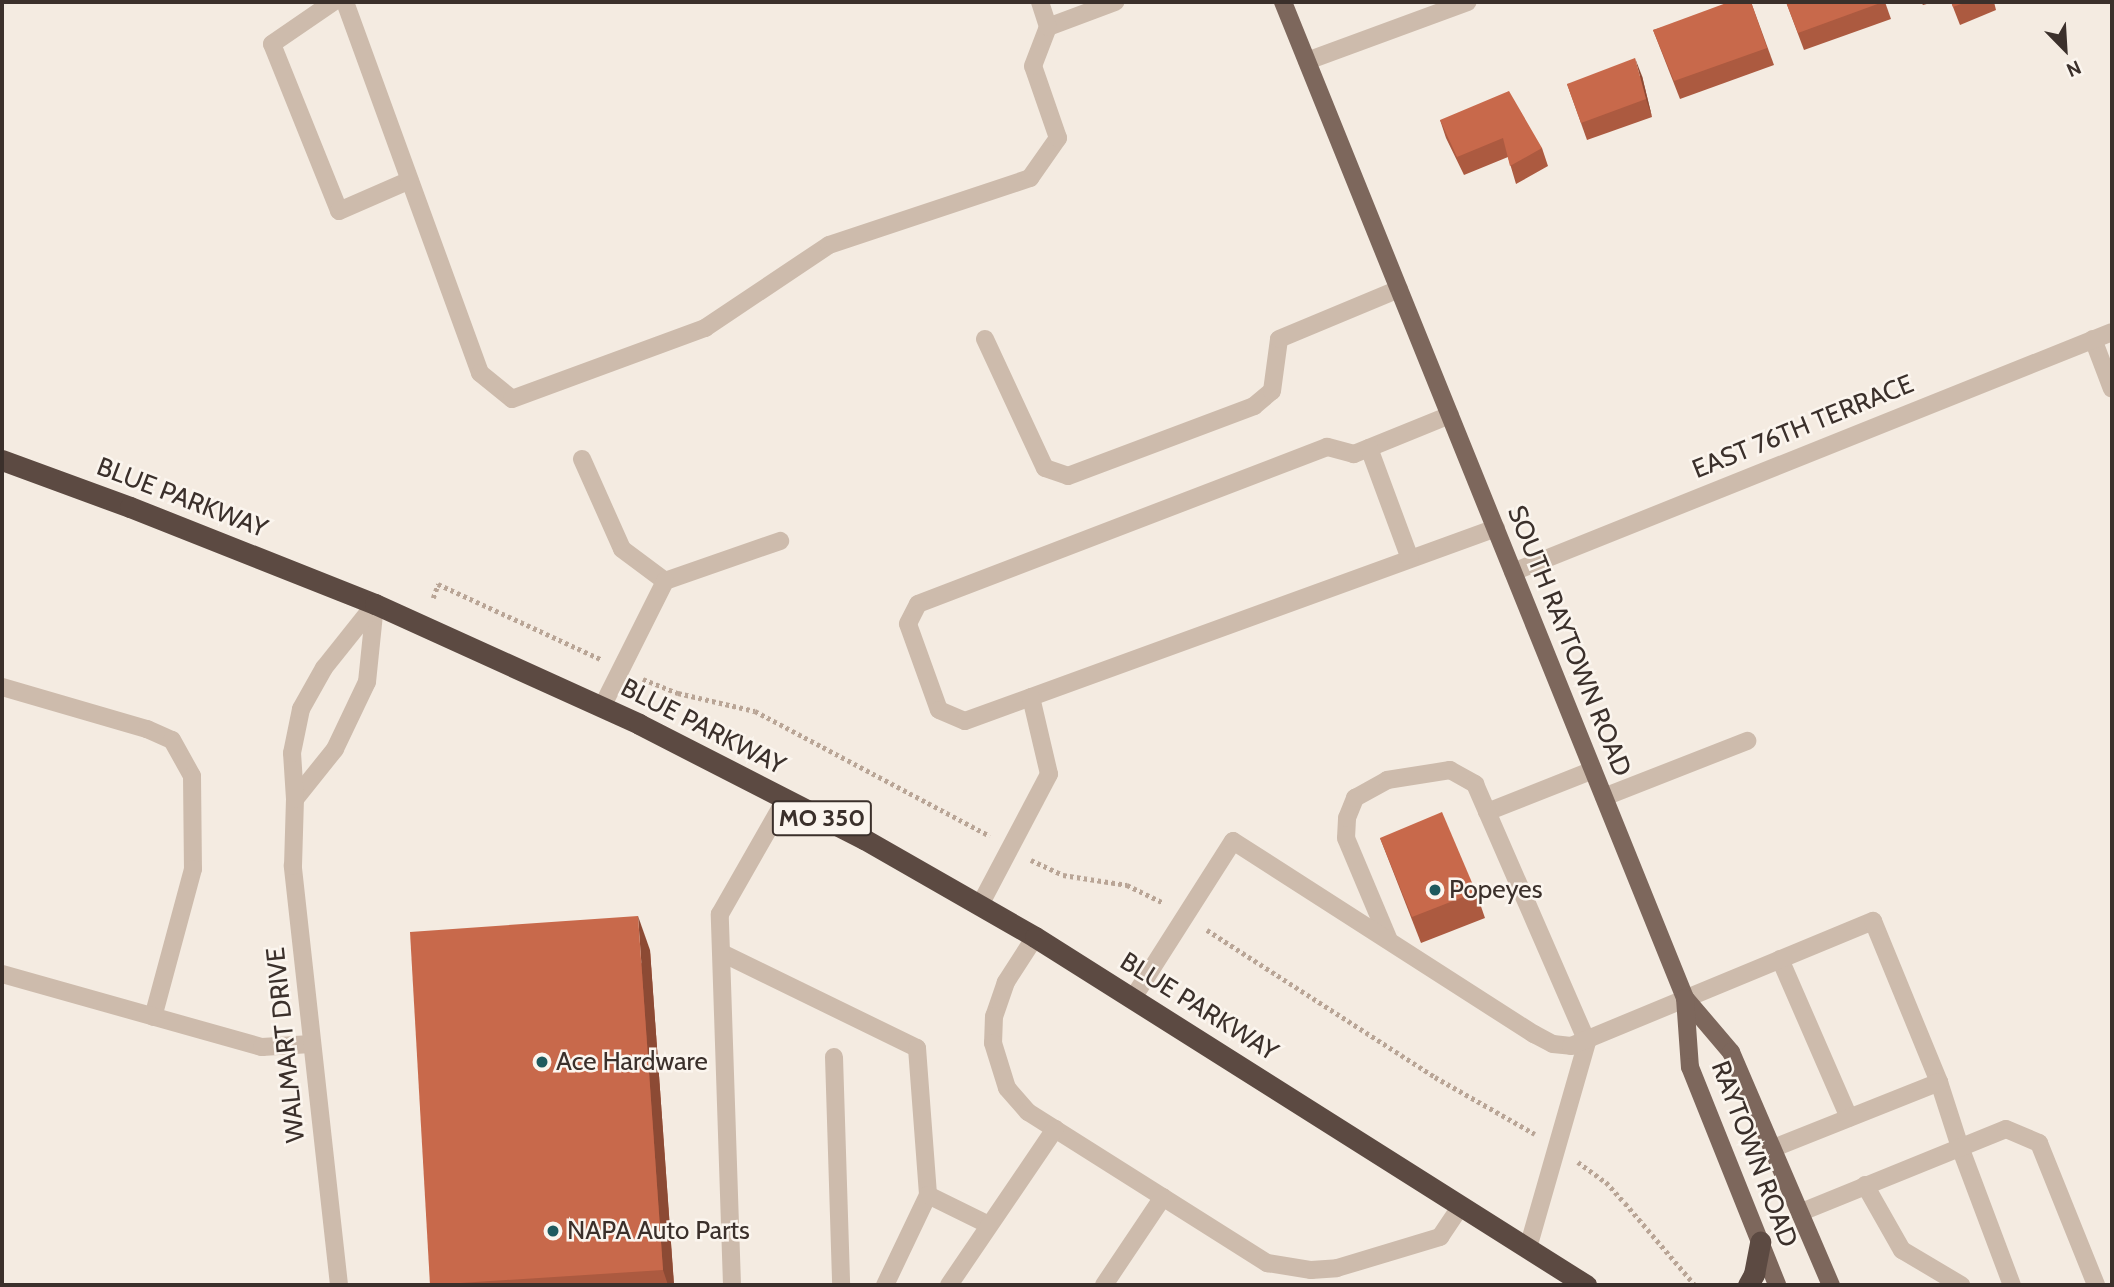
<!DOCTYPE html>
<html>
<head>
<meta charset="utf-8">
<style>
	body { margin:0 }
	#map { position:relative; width:2114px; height:1287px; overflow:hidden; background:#f4ebe1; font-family:Cabin,sans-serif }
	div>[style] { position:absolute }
	.path>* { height:4.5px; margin-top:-2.25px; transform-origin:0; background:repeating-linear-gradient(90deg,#b9a596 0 3.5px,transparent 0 7px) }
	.minor>* { height:18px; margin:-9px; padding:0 9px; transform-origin:9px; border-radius:9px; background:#cdbbac }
	.major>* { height:18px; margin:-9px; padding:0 9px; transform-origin:9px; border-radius:9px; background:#7d675c }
	.highway>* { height:21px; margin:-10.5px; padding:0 10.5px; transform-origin:10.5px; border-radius:10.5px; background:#5c4a42 }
	.wall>* { inset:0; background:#ac5a40 }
	.shaded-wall>* { inset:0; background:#8c4a34 }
	.building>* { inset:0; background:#c8694b }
	.dots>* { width:19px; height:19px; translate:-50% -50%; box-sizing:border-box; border:4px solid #fbf5ee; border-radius:50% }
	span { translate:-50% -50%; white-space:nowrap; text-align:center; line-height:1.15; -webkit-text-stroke:5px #fbf5ee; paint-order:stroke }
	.shield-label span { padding:2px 5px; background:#fbf5ee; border:2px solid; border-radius:5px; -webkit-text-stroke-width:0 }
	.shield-label { font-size:24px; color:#3b302b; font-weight:700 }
	.street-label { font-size:26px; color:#3b302b }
	.poi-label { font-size:26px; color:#3b302b }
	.left { translate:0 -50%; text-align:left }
	.frame { position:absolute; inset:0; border:4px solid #3b302b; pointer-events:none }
	.north { position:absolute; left:2030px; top:14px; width:70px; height:70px; -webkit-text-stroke:5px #fbf5ee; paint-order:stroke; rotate:156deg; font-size:19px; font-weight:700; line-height:28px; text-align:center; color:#3b302b }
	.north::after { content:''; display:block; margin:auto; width:24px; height:32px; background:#3b302b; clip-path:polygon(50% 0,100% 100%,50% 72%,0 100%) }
</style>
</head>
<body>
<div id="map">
	<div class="path">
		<i style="left:433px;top:598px;width:15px;rotate:-70deg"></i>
		<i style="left:438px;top:584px;width:179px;rotate:24.8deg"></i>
		<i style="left:643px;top:679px;width:38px;rotate:22deg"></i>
		<i style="left:678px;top:693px;width:79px;rotate:13.2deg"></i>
		<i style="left:755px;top:711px;width:266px;rotate:28deg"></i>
		<i style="left:1031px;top:860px;width:35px;rotate:25deg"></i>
		<i style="left:1063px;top:875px;width:65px;rotate:8.9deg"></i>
		<i style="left:1127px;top:885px;width:41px;rotate:25.9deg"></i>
		<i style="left:1207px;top:930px;width:271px;rotate:32.8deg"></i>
		<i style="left:1435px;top:1077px;width:115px;rotate:29.7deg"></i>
		<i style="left:1578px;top:1162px;width:34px;rotate:36deg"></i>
		<i style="left:1606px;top:1182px;width:28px;rotate:48deg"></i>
		<i style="left:1625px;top:1203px;width:108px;rotate:49.5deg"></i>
	</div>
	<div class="minor">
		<i style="left:333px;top:2px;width:74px;rotate:145.5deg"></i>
		<i style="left:272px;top:44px;width:180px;rotate:68.1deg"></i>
		<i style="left:339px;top:211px;width:77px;rotate:-23.6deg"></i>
		<i style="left:345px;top:2px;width:395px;rotate:70deg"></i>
		<i style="left:480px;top:373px;width:41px;rotate:39.1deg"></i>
		<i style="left:512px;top:399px;width:206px;rotate:-20.2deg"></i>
		<i style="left:705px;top:328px;width:149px;rotate:-33.8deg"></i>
		<i style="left:829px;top:245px;width:212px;rotate:-18.4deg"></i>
		<i style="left:1030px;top:178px;width:49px;rotate:-55deg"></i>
		<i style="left:1058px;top:138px;width:76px;rotate:-109.1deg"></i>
		<i style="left:1033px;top:66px;width:42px;rotate:-69deg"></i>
		<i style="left:1048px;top:27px;width:72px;rotate:-20.5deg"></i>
		<i style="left:1040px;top:2px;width:26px;rotate:72deg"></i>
		<i style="left:1307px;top:61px;width:171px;rotate:-20.2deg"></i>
		<i style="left:985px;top:339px;width:142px;rotate:65.1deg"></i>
		<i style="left:1045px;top:468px;width:24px;rotate:19deg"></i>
		<i style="left:1068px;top:476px;width:199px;rotate:-20.6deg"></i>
		<i style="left:1254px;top:406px;width:23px;rotate:-40deg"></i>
		<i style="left:1272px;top:391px;width:52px;rotate:-82.3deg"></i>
		<i style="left:1279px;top:339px;width:130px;rotate:-22.6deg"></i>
		<i style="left:2093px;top:339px;width:53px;rotate:69.2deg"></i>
		<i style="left:1450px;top:415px;width:104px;rotate:157.9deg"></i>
		<i style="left:1354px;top:454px;width:28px;rotate:-165deg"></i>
		<i style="left:1327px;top:447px;width:438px;rotate:159deg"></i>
		<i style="left:918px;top:604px;width:22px;rotate:117deg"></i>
		<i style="left:908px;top:624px;width:91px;rotate:70.2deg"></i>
		<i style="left:939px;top:710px;width:28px;rotate:23deg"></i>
		<i style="left:965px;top:721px;width:565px;rotate:-19.97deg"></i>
		<i style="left:1369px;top:448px;width:118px;rotate:69.7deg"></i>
		<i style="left:582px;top:459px;width:98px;rotate:66deg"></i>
		<i style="left:622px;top:549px;width:54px;rotate:36.7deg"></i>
		<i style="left:665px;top:581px;width:122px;rotate:-19.2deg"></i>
		<i style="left:1513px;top:572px;width:645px;rotate:-21.83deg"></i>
		<i style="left:2px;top:687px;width:151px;rotate:16.2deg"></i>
		<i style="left:147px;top:729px;width:27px;rotate:24deg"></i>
		<i style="left:172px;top:740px;width:41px;rotate:60.9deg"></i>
		<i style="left:192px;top:776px;width:93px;rotate:89.4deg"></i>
		<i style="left:193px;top:869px;width:153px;rotate:105.1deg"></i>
		<i style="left:602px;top:707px;width:141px;rotate:-63.4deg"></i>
		<i style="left:1604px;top:797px;width:154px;rotate:-21.4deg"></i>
		<i style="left:295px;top:799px;width:64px;rotate:-51.3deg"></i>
		<i style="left:335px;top:749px;width:74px;rotate:-64.5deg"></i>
		<i style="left:367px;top:682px;width:78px;rotate:-84.1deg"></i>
		<i style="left:1487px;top:812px;width:114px;rotate:-21.6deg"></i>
		<i style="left:980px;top:905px;width:148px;rotate:-62.2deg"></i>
		<i style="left:1049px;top:774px;width:79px;rotate:-103.2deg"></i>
		<i style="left:1035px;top:937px;width:54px;rotate:122.8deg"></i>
		<i style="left:1006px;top:982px;width:36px;rotate:109deg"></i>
		<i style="left:994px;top:1016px;width:27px;rotate:92deg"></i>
		<i style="left:993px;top:1043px;width:47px;rotate:72.7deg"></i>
		<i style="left:1007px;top:1088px;width:32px;rotate:49deg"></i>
		<i style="left:1028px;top:1112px;width:283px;rotate:32.3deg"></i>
		<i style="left:1267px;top:1263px;width:45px;rotate:9deg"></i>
		<i style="left:1311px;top:1270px;width:26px;rotate:-4deg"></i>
		<i style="left:1337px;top:1268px;width:108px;rotate:-16.8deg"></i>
		<i style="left:1440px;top:1237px;width:37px;rotate:-56deg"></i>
		<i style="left:1388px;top:938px;width:108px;rotate:-112.8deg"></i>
		<i style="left:1346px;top:838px;width:20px;rotate:-87deg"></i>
		<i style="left:1347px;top:818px;width:22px;rotate:-68deg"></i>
		<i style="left:1355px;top:798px;width:37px;rotate:-29deg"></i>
		<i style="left:1387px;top:780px;width:64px;rotate:-9deg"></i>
		<i style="left:1450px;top:770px;width:29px;rotate:29deg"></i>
		<i style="left:1475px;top:784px;width:281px;rotate:66.5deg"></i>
		<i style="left:1587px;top:1042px;width:214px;rotate:106deg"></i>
		<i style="left:722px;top:953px;width:217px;rotate:26deg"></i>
		<i style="left:917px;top:1048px;width:147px;rotate:85.7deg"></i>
		<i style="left:928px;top:1195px;width:100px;rotate:115.5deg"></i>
		<i style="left:1780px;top:959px;width:173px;rotate:66.5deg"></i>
		<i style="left:2px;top:974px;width:270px;rotate:15.7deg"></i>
		<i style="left:262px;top:1047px;width:49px;rotate:-3.5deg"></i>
		<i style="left:1133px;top:998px;width:186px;rotate:-57.5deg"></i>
		<i style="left:1233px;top:841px;width:358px;rotate:32.7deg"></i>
		<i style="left:1534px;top:1034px;width:21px;rotate:28deg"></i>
		<i style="left:1553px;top:1044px;width:18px;rotate:6deg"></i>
		<i style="left:1571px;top:1046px;width:327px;rotate:-22.5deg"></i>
		<i style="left:1873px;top:921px;width:174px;rotate:67.7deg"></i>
		<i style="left:1939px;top:1082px;width:68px;rotate:72.1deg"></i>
		<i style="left:1960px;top:1147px;width:147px;rotate:69.4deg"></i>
		<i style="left:834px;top:1057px;width:228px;rotate:88.2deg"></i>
		<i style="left:1771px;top:1149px;width:181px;rotate:-21.7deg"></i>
		<i style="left:1865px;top:1185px;width:75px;rotate:60.4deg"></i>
		<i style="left:1902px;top:1250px;width:69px;rotate:30.7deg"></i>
		<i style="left:928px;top:1195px;width:68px;rotate:26.2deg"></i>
		<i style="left:1799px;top:1213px;width:223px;rotate:-22.1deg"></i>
		<i style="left:2006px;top:1129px;width:36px;rotate:23deg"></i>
		<i style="left:2039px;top:1143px;width:153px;rotate:68.1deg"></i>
		<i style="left:339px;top:1285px;width:422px;rotate:-96.3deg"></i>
		<i style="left:293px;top:866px;width:67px;rotate:-88.3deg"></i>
		<i style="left:295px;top:799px;width:46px;rotate:-93.7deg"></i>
		<i style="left:292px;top:753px;width:45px;rotate:-78.4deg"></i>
		<i style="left:301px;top:709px;width:47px;rotate:-60.7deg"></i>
		<i style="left:324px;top:668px;width:82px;rotate:-51.4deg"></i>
		<i style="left:732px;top:1285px;width:371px;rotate:-91.9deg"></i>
		<i style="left:720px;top:914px;width:131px;rotate:-60.3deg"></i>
		<i style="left:949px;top:1285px;width:189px;rotate:-55.8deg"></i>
		<i style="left:1104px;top:1285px;width:106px;rotate:-56.2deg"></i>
	</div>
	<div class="major">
		<i style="left:1283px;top:2px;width:1074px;rotate:68.02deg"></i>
		<i style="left:1685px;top:998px;width:71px;rotate:49.6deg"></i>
		<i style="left:1731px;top:1052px;width:254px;rotate:66.8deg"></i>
		<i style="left:1685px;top:998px;width:69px;rotate:85.9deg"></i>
		<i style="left:1690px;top:1067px;width:235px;rotate:68.2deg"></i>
	</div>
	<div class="highway">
		<i style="left:2px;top:460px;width:136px;rotate:20.2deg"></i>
		<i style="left:130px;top:507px;width:264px;rotate:21.6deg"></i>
		<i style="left:375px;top:604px;width:290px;rotate:24.4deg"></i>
		<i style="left:639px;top:724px;width:253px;rotate:27.1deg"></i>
		<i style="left:864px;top:839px;width:197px;rotate:29.8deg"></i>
		<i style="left:1035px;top:937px;width:652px;rotate:32.28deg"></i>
		<i style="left:1748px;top:1285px;width:13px;rotate:-61deg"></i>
		<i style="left:1754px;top:1274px;width:33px;rotate:-79deg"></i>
	</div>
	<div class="wall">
		<i style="clip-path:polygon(1751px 2px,1774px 65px,1680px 99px,1653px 30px)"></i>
		<i style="clip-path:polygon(1786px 2px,1885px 2px,1891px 19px,1804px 50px)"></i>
		<i style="clip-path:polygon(1921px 2px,1934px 2px,1923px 5px)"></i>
		<i style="clip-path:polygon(1951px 2px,1994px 2px,1996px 10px,1960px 25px)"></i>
		<i style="clip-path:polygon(1642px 76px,1652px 117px,1587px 140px,1567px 84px)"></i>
		<i style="clip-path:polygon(1440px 120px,1542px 148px,1548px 166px,1516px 184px,1508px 157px,1464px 175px,1446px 138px)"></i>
		<i style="clip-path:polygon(1380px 838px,1476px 892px,1485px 918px,1421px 943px)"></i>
		<i style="clip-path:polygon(650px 950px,674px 1285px,430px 1285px)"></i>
	</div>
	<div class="shaded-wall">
		<i style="clip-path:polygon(1635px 58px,1642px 76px,1652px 117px,1646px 99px)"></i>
		<i style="clip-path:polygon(638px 916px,650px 950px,674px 1285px,668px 1285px,663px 1270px)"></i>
	</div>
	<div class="building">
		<i style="clip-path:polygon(1729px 2px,1751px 2px,1767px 48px,1674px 81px,1653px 30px)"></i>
		<i style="clip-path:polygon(1786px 2px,1883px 2px,1798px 33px)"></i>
		<i style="clip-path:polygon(1951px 2px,1966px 2px,1953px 7px)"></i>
		<i style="clip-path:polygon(1635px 58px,1646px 99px,1581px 123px,1567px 84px)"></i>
		<i style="clip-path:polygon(1509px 91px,1542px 148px,1510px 166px,1503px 138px,1457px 157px,1440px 120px)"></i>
		<i style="clip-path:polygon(1442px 812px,1476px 892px,1412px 917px,1380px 838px)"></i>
		<i style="clip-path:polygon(638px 916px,663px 1270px,430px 1285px,410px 932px)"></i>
	</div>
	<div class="dots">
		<i style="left:1435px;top:890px;background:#1f5a5e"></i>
		<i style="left:542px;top:1062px;background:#1f5a5e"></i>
		<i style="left:553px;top:1231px;background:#1f5a5e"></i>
	</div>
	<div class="shield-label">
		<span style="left:822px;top:818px">MO 350</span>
	</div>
	<div class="street-label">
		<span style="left:1803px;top:427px;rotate:-22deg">EAST 76TH TERRACE</span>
		<span style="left:182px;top:498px;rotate:21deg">BLUE PARKWAY</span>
		<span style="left:1569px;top:641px;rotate:68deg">SOUTH RAYTOWN ROAD</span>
		<span style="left:703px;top:727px;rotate:27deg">BLUE PARKWAY</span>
		<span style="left:1199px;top:1007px;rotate:32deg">BLUE PARKWAY</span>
		<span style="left:286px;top:1045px;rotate:-96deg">WALMART DRIVE</span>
		<span style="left:1754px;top:1154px;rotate:69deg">RAYTOWN ROAD</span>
	</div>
	<div class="poi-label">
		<span class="left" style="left:1449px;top:890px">Popeyes</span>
		<span class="left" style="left:556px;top:1062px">Ace Hardware</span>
		<span class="left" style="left:567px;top:1231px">NAPA Auto Parts</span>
	</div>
	<div class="frame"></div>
	<div class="north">N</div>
</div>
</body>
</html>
